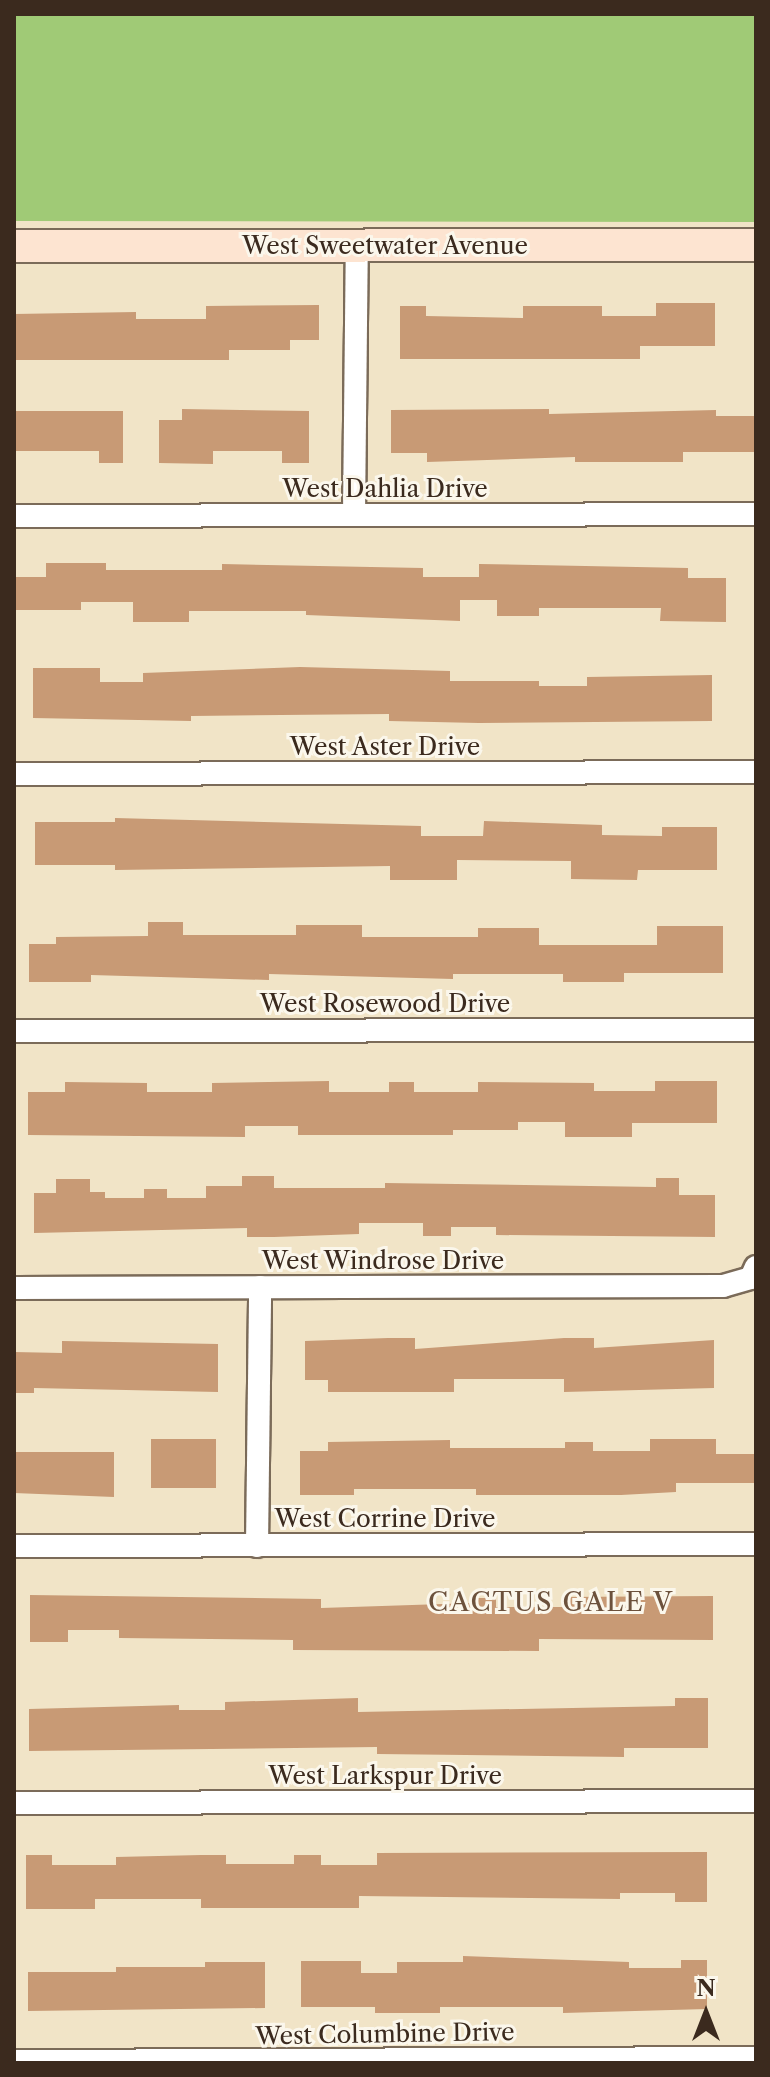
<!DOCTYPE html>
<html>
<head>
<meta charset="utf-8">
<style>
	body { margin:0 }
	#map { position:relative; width:770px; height:2077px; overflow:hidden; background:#f1e4c7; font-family:"Libre Caslon Text",serif }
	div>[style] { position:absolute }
	.green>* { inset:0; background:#a0ca76 }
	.building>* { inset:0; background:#c89a75 }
	.roads { filter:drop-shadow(2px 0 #7b6b59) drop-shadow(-2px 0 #7b6b59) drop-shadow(0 2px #7b6b59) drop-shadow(0 -2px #7b6b59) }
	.street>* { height:22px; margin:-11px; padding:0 11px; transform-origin:11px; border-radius:11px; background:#fff }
	.secondary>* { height:32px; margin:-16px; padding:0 16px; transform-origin:16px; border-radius:16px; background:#fde4d1 }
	span { translate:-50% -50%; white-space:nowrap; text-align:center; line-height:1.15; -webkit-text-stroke:6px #fbf7ec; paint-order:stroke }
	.street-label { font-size:24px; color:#3b2a1e }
	.neighbourhood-label { font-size:26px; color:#6c513c; letter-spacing:2px }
	.frame { position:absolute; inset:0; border:16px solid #3b2a1e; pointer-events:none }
	.north { position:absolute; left:666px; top:1973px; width:80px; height:80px; -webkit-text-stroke:6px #fbf7ec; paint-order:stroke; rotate:0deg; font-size:22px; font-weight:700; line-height:32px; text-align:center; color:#3b2a1e }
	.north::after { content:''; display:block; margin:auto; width:28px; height:36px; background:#3b2a1e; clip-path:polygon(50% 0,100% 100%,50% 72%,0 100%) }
</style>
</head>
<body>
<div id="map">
	<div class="green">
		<i style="clip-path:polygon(14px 14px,756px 14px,756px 222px,14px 221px)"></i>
	</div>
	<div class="building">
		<i style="clip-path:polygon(656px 303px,715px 303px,715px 346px,640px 346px,640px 359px,400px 359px,400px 306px,426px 306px,426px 316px,523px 318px,523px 306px,602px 306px,602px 316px,656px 316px)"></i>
		<i style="clip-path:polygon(319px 305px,319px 340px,290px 340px,290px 350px,229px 350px,229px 360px,14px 360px,14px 314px,136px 312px,136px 319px,206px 319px,206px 306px)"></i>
		<i style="clip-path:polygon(182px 409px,309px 411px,309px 463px,282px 463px,282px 451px,213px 451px,213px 464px,159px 463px,159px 420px,182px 420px)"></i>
		<i style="clip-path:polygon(549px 409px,549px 414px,716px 410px,716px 416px,756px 416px,756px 452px,683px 452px,683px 462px,575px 462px,575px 457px,427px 462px,427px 453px,391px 453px,391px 410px)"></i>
		<i style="clip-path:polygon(14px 411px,123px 411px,123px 463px,99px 463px,99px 451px,14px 451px)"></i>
		<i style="clip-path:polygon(46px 563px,106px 563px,106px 570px,222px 570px,222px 564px,423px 568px,423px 577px,479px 577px,479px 564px,688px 568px,688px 578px,726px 578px,726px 622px,660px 621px,661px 608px,539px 608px,539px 616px,497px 616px,497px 600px,460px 600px,460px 621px,306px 615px,306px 611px,189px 611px,189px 622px,133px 622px,133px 602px,81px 602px,81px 610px,14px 610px,14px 577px,46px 577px)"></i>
		<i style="clip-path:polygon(300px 667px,450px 671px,450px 681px,539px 681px,539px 686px,587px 686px,587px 677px,712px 675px,712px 721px,479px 723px,389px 721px,389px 714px,191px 716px,191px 721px,33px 718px,33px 668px,100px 668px,100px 682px,143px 682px,143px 673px)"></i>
		<i style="clip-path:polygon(115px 818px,421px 826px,421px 836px,483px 836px,484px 821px,602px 825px,602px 835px,662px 836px,662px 827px,717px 827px,717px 870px,638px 870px,637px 880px,571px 879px,571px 861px,457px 860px,457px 880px,390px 880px,390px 866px,115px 870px,115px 865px,35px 865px,35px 822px,115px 822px)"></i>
		<i style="clip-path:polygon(148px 922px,183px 922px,183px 935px,296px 935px,296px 925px,362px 925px,362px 937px,478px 937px,478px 928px,539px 928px,539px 945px,657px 945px,657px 926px,723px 926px,723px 973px,624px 973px,624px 982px,563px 982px,563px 974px,453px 974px,453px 979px,269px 974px,269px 980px,91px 975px,91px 982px,29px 982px,29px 944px,56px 944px,56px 937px,148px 936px)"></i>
		<i style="clip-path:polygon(329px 1081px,329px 1092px,389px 1092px,389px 1082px,414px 1082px,414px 1092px,478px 1092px,478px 1082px,594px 1083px,594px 1091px,655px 1091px,655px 1081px,717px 1081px,717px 1123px,632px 1123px,632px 1137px,565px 1137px,565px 1122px,518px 1122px,518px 1130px,453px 1130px,453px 1135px,298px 1135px,298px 1126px,245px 1126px,245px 1137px,28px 1135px,28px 1092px,65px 1092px,65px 1082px,147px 1083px,147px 1092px,212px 1092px,212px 1083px)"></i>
		<i style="clip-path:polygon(242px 1176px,274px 1176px,274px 1188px,385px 1188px,385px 1183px,656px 1187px,656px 1178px,679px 1178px,679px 1195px,715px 1195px,715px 1237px,496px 1235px,496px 1227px,451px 1227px,451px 1236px,423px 1236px,423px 1223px,359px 1223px,359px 1234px,274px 1237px,247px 1237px,247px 1228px,34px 1233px,34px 1193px,56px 1193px,56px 1179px,90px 1179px,90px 1192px,105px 1192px,105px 1198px,144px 1198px,144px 1189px,167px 1189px,167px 1198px,206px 1198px,206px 1186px,242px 1186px)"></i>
		<i style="clip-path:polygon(388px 1338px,415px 1338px,415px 1349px,564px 1338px,594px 1338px,594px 1348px,714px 1340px,714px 1388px,564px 1392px,564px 1379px,454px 1379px,454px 1392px,328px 1392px,328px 1380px,305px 1380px,305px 1341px)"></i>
		<i style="clip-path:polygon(62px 1341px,218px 1344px,218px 1392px,34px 1388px,34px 1393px,14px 1393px,14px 1352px,62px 1353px)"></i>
		<i style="clip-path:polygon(151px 1439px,216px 1439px,216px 1488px,151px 1488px)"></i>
		<i style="clip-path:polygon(650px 1439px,716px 1439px,716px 1454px,756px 1454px,756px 1483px,676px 1483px,676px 1492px,621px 1495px,476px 1495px,476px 1489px,354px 1489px,354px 1495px,300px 1495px,300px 1451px,328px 1451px,328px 1442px,450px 1440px,450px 1448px,565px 1448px,565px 1442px,593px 1442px,593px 1451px,650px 1451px)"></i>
		<i style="clip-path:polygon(14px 1452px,114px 1452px,114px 1497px,14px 1493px)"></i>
		<i style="clip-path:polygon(30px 1595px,321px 1599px,321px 1608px,473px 1603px,473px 1598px,496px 1598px,496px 1607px,563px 1607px,563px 1597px,713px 1596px,713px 1640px,539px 1639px,539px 1651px,293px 1650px,293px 1640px,119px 1638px,119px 1630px,68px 1630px,68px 1642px,30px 1642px)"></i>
		<i style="clip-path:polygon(358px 1698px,358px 1712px,675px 1706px,675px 1698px,708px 1698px,708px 1748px,624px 1748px,624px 1757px,377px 1754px,377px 1747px,29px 1751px,29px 1709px,179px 1705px,179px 1710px,225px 1710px,225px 1702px)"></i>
		<i style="clip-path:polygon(707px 1852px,707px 1902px,675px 1902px,675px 1893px,620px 1893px,620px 1899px,359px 1896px,359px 1908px,201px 1908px,201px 1899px,95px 1899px,95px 1909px,26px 1909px,26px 1855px,52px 1855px,52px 1865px,116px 1865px,116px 1857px,201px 1855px,226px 1855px,226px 1864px,294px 1864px,294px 1855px,321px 1855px,321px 1865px,377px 1865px,377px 1853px)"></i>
		<i style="clip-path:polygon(463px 1956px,629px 1962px,629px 1968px,681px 1968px,681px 1960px,707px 1960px,707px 2009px,563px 2013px,563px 2007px,440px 2007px,440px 2013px,375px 2013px,375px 2007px,301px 2007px,301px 1961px,361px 1961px,361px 1973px,397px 1973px,397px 1962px,463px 1962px)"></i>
		<i style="clip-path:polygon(205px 1962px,265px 1962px,265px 2008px,28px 2011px,28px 1972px,116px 1972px,116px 1967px,205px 1967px)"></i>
	</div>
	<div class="roads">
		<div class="street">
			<i style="left:354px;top:515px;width:268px;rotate:-89.4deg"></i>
			<i style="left:14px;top:516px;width:742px;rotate:-0.15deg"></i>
			<i style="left:14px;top:774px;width:742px;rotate:-0.15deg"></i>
			<i style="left:14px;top:1031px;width:742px;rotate:-0.08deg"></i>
			<i style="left:14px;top:1288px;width:709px;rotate:-0.16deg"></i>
			<i style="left:723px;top:1286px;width:29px;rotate:-16deg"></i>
			<i style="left:751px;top:1278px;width:12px;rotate:-66deg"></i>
			<i style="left:14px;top:1546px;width:742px;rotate:-0.15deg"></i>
			<i style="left:257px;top:1546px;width:259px;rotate:-89.3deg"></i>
			<i style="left:14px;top:1803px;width:742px;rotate:-0.15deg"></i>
			<i style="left:14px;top:2061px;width:742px;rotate:-0.23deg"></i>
		</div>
		<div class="secondary">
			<i style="left:14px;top:246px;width:742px;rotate:-0.08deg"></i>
		</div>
	</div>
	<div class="street-label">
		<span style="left:385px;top:246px">West Sweetwater Avenue</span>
		<span style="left:385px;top:489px">West Dahlia Drive</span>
		<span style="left:385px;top:747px">West Aster Drive</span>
		<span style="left:385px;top:1004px">West Rosewood Drive</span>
		<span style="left:383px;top:1261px">West Windrose Drive</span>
		<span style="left:385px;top:1519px">West Corrine Drive</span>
		<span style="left:385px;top:1776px">West Larkspur Drive</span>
		<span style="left:385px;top:2034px;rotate:-1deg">West Columbine Drive</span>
	</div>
	<div class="neighbourhood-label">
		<span style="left:551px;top:1603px">CACTUS GALE V</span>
	</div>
	<div class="frame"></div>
	<div class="north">N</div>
</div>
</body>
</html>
